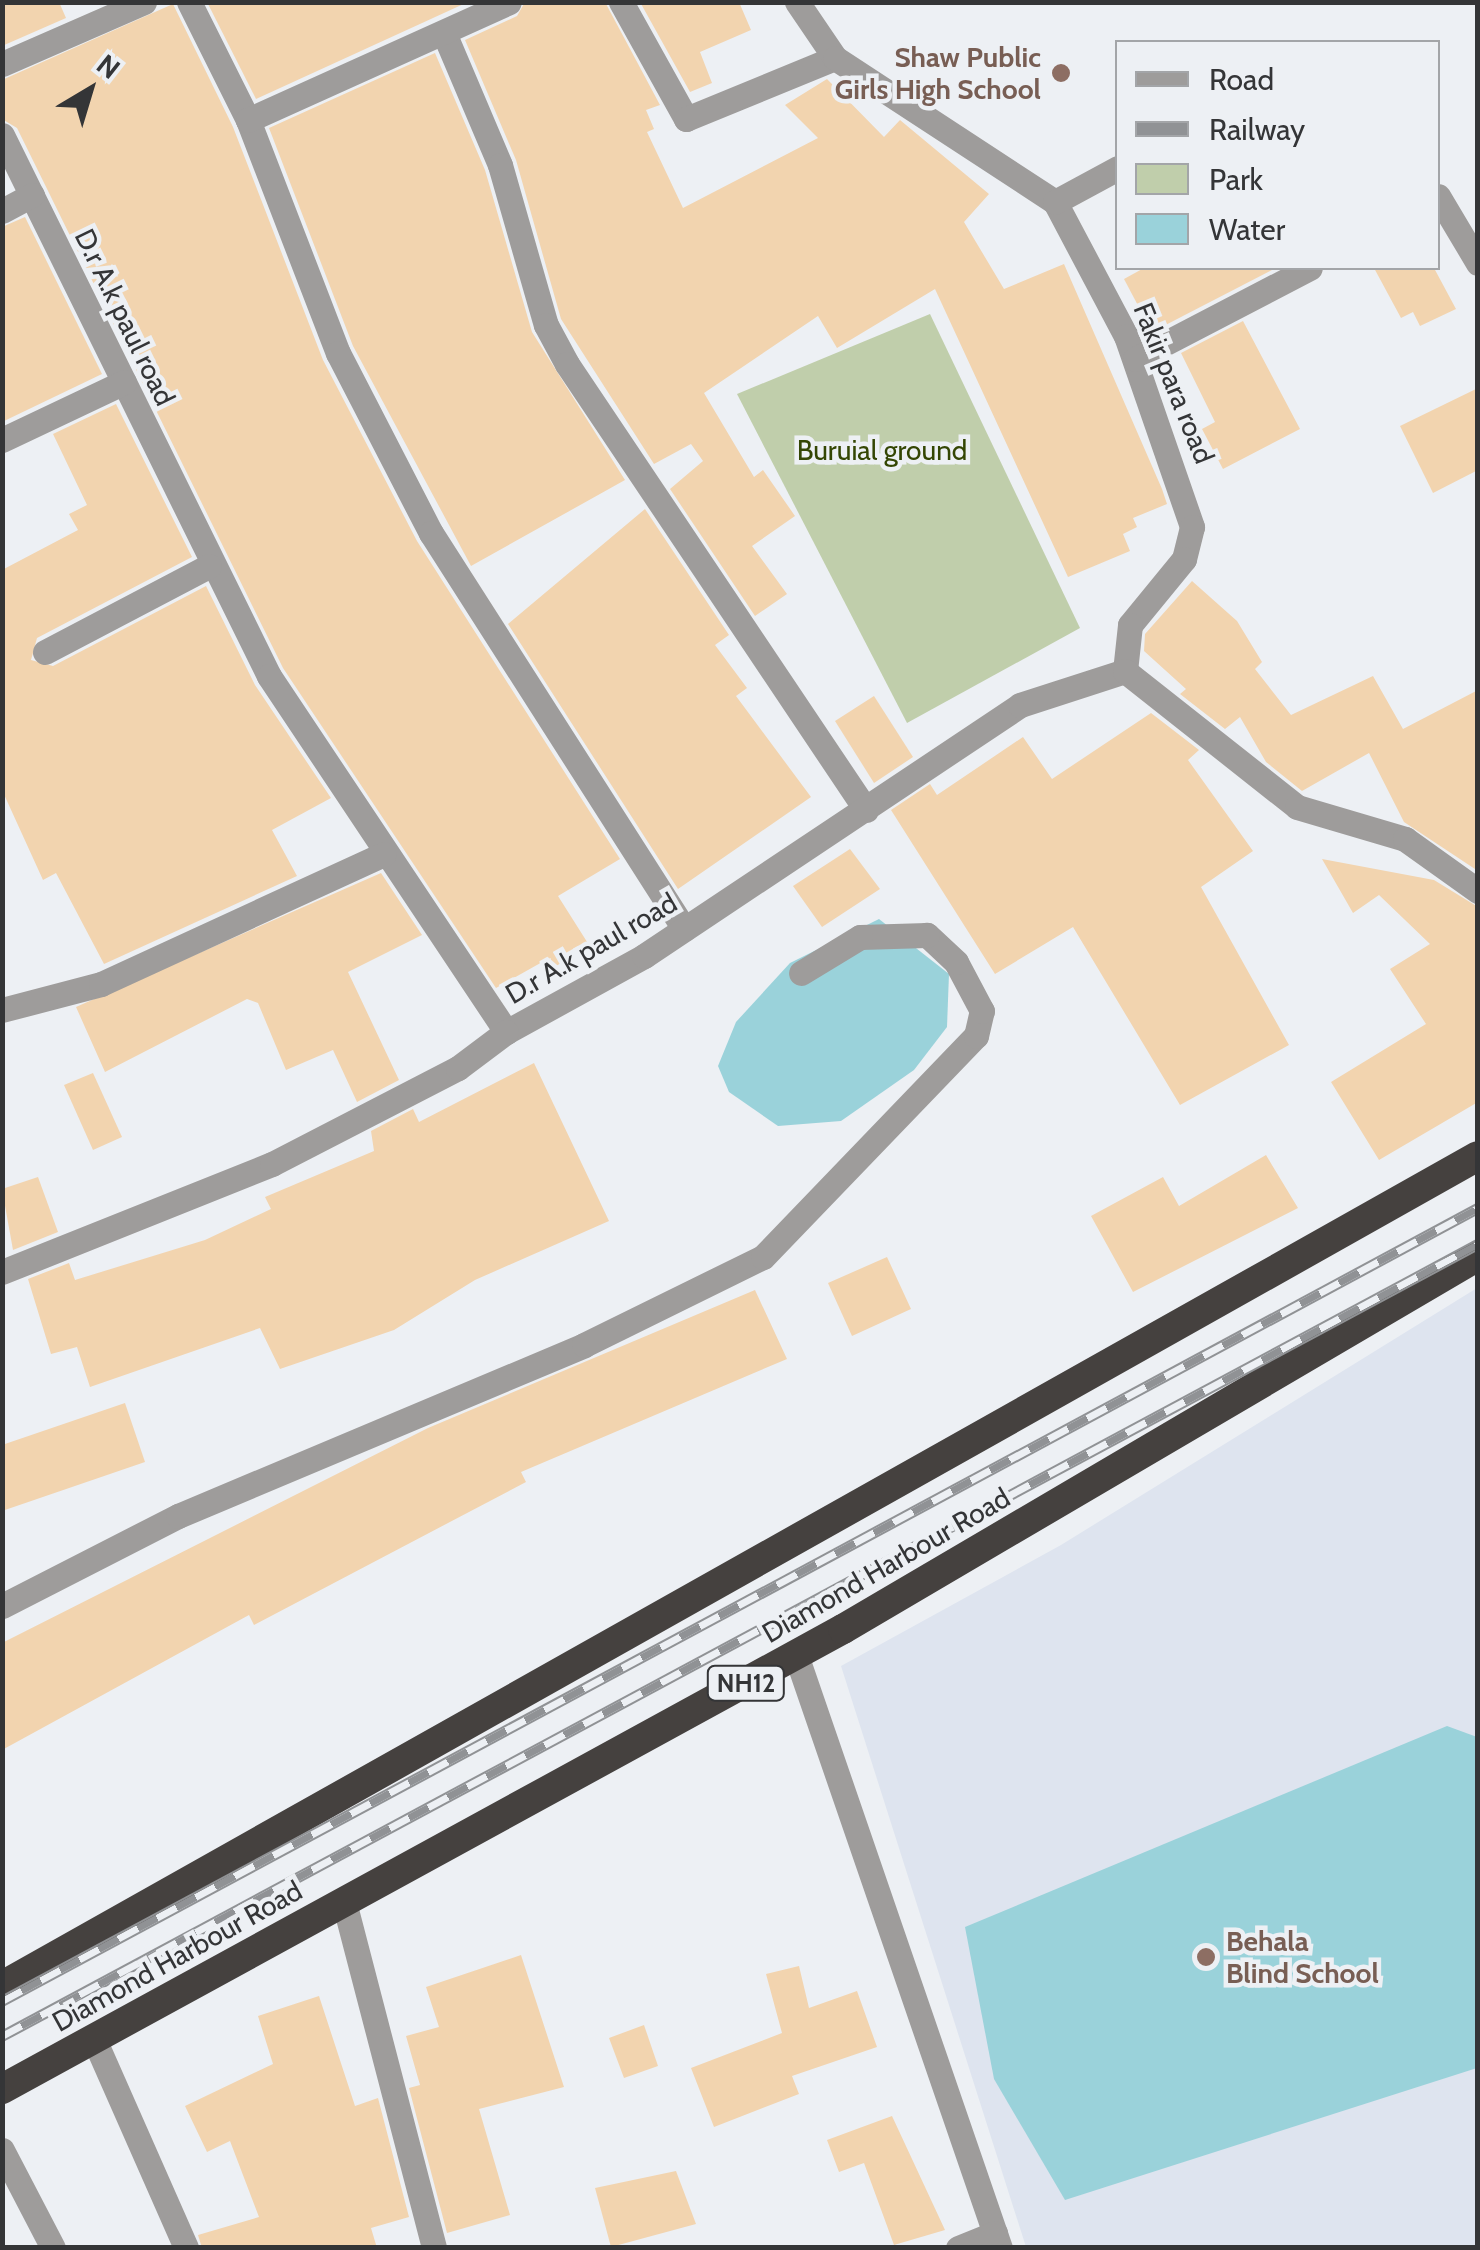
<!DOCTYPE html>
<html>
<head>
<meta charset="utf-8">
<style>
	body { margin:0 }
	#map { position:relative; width:1480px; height:2250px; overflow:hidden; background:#edf0f4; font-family:Cabin,sans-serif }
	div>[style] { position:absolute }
	.built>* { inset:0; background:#dee4ef }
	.green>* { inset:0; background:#c0ceab }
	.water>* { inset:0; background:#9ad2da }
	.building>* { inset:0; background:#f2d4af }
	.minor>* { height:25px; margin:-12.5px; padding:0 12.5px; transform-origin:12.5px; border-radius:12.5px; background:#9e9c9b }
	.highway>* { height:30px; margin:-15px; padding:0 15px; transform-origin:15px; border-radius:15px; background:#45413f }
	.rail>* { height:11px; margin-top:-5.5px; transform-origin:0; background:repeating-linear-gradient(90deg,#edf0f4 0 22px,#909295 0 44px); box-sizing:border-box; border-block:2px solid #909295 }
	.dots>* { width:28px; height:28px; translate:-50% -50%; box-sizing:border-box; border:5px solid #edf0f4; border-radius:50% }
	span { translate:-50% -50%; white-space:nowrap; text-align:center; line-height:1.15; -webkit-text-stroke:9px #edf0f4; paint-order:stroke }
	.shield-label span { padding:2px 8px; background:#edf0f4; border:2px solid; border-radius:8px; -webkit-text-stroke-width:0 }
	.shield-label { font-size:25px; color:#343537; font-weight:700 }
	.education-label { font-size:28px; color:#785e54; font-weight:700 }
	.right { translate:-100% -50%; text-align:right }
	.left { translate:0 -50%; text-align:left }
	.street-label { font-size:28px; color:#343537 }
	.park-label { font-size:28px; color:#344604 }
	.frame { position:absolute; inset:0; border:5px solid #343537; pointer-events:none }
	.legend { position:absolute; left:1115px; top:40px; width:325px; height:230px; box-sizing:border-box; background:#edf0f4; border:2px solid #a3a5a8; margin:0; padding:12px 18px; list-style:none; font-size:30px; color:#343537 }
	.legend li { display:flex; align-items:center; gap:20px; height:50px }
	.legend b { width:50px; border:2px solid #a3a5a8 }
	.north { position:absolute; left:40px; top:40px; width:100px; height:100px; -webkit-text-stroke:8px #edf0f4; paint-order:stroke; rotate:38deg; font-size:28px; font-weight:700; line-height:40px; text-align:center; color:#343537 }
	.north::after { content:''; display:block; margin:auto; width:35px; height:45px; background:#343537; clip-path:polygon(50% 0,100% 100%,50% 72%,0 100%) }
</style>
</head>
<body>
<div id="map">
	<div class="built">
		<i style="clip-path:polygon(1477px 1288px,1477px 2247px,1026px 2247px,841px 1666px,1061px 1545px)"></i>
	</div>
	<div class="green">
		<i style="clip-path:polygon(930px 314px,1080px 628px,907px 723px,737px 394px)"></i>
	</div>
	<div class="water">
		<i style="clip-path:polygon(879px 919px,949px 974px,947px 1027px,914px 1070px,841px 1121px,778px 1126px,729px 1092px,718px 1066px,736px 1022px,790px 963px)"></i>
		<i style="clip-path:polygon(1447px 1726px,1477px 1737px,1477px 2068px,1065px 2200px,994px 2079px,965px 1927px)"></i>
	</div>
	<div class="building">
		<i style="clip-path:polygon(2px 2px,59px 2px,66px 18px,2px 46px)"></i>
		<i style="clip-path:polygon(207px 2px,468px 2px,256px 99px)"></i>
		<i style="clip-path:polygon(525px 2px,605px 2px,660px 105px,646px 110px,654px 129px,647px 132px,683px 208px,818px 138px,785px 105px,827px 79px,884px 137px,900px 120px,989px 194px,964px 222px,1004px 289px,1064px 264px,1162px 489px,1167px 504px,1133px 518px,1137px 527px,1123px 534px,1130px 551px,1068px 577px,935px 289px,837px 348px,818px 316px,704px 393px,754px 477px,763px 470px,795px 516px,752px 546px,787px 594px,755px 616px,670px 489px,703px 461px,691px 444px,654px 464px,561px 319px,516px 160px,465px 40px,517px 16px)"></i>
		<i style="clip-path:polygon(640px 2px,739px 2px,751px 30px,700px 52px,712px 83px,690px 92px)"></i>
		<i style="clip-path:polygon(173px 4px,233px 127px,323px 360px,417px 541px,620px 859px,558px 896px,589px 945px,550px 970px,544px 961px,496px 988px,283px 668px,17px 128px,2px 119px,2px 80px)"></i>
		<i style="clip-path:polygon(435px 53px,485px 170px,532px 332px,625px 480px,471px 566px,353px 346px,269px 128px)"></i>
		<i style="clip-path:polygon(25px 217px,102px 374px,2px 422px,2px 227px)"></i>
		<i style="clip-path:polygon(1144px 268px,1276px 268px,1152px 332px,1124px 279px)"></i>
		<i style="clip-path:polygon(1374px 268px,1434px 268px,1456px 309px,1420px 326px,1413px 312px,1401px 318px)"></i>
		<i style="clip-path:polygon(1243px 321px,1300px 429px,1223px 469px,1202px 429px,1215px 422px,1181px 353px)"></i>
		<i style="clip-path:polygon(1478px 388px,1478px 470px,1433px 493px,1400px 426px)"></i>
		<i style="clip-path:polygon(116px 404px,192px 557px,37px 638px,31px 660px,53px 666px,206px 586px,255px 685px,331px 798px,272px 830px,297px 876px,104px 964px,56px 873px,43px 880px,2px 790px,2px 570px,78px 530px,69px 514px,87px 505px,53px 434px)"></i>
		<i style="clip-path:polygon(645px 509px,729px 635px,715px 645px,747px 688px,736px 696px,811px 797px,678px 889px,508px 624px)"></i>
		<i style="clip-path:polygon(1192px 581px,1237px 621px,1262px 662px,1255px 669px,1291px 715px,1373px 676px,1403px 729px,1478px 690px,1478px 871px,1404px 822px,1369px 753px,1302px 791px,1266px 762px,1240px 717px,1225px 729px,1180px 694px,1186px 689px,1144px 651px,1145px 634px)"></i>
		<i style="clip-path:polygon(874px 696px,913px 757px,874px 783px,835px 721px)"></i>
		<i style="clip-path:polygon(1151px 713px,1199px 750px,1188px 760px,1253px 851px,1201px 887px,1289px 1045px,1180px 1105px,1073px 927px,995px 974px,891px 810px,930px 784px,937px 795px,1023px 737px,1052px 779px)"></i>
		<i style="clip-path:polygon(850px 849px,880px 889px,822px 927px,793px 886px)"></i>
		<i style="clip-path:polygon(1322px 859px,1434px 880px,1478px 907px,1478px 1102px,1379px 1160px,1331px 1082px,1426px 1024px,1390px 969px,1430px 944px,1379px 895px,1353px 913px)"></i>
		<i style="clip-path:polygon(381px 873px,422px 935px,348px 972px,399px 1080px,357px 1102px,333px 1050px,286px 1070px,258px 1003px,247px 999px,105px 1072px,76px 1007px)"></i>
		<i style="clip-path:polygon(534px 1063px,609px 1221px,475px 1280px,394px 1330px,280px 1369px,260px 1328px,90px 1387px,77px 1347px,51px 1354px,28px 1279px,69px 1263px,75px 1280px,205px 1240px,271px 1209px,265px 1197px,374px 1151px,371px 1131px,413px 1109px,419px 1122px)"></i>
		<i style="clip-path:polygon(93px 1073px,122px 1137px,93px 1150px,64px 1085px)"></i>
		<i style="clip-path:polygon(1266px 1155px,1298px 1208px,1133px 1292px,1091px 1216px,1163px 1177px,1179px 1206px)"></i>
		<i style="clip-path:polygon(38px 1177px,58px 1232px,13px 1250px,2px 1189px)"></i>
		<i style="clip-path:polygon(887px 1257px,911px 1309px,852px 1336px,828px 1283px)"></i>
		<i style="clip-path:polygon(755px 1290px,787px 1359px,521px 1472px,526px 1482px,254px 1625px,249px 1615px,2px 1750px,2px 1643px,428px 1428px)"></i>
		<i style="clip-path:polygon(125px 1403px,145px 1462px,2px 1511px,2px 1445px)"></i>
		<i style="clip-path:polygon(521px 1955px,564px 2087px,479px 2109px,510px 2215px,447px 2233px,409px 2088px,420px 2085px,406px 2036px,439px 2027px,426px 1987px)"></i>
		<i style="clip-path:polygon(799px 1966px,809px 2008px,857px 1991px,877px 2047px,792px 2076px,799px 2094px,714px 2127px,691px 2068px,782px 2033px,766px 1974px)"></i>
		<i style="clip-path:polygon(319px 1996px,355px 2106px,378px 2098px,409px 2217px,371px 2228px,377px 2248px,202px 2248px,198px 2235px,259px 2217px,230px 2141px,207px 2152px,185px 2106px,273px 2064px,258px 2016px)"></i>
		<i style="clip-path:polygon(644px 2025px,658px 2066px,624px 2078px,609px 2038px)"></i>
		<i style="clip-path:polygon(892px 2116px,945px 2230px,894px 2245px,864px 2163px,839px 2172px,827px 2140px)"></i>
		<i style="clip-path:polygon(676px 2171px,696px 2224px,611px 2247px,595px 2188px)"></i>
	</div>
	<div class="minor">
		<i style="left:189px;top:2px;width:132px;rotate:63.4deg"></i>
		<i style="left:248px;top:120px;width:250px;rotate:68.9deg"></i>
		<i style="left:338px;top:353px;width:203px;rotate:62.7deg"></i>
		<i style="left:431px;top:533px;width:470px;rotate:57.4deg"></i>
		<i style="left:621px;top:2px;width:134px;rotate:60.9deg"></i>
		<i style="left:686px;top:119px;width:161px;rotate:-22.3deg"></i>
		<i style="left:797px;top:2px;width:68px;rotate:55.8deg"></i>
		<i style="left:835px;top:58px;width:263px;rotate:33.2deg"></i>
		<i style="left:1055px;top:202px;width:152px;rotate:62.1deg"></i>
		<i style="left:1126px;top:336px;width:202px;rotate:70.9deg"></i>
		<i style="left:1192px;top:527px;width:33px;rotate:104deg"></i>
		<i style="left:1184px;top:559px;width:85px;rotate:129.3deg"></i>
		<i style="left:1130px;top:625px;width:46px;rotate:96.2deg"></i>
		<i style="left:444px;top:33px;width:143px;rotate:67deg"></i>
		<i style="left:500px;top:165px;width:166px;rotate:74deg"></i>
		<i style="left:546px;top:325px;width:44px;rotate:61.7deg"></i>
		<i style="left:567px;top:364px;width:537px;rotate:56.16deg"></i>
		<i style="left:2px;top:64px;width:155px;rotate:-23.6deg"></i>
		<i style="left:248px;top:120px;width:286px;rotate:-24.3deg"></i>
		<i style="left:2px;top:135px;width:603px;rotate:63.73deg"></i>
		<i style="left:269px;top:676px;width:428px;rotate:56.3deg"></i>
		<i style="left:506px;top:1032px;width:158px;rotate:-28.8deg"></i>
		<i style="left:644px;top:956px;width:452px;rotate:-33.7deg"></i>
		<i style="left:1020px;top:705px;width:110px;rotate:-17.9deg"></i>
		<i style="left:1125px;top:671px;width:219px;rotate:38.3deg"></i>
		<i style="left:1297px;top:807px;width:113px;rotate:16.5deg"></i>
		<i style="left:1405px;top:839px;width:90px;rotate:35.5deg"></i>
		<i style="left:1438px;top:196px;width:78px;rotate:59.2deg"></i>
		<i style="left:1055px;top:202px;width:72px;rotate:-28.4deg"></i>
		<i style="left:2px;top:211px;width:34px;rotate:-28deg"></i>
		<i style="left:1135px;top:359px;width:197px;rotate:-27.5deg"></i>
		<i style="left:2px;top:440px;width:135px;rotate:-25.4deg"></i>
		<i style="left:45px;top:652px;width:185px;rotate:-27.7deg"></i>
		<i style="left:2px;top:1010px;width:102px;rotate:-14.7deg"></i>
		<i style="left:101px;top:984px;width:311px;rotate:-24.7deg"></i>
		<i style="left:2px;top:1272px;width:291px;rotate:-21.8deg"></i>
		<i style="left:272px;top:1164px;width:209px;rotate:-27.3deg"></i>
		<i style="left:458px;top:1068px;width:60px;rotate:-36.9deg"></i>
		<i style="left:2px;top:1606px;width:198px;rotate:-27.1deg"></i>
		<i style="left:178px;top:1516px;width:441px;rotate:-22.8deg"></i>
		<i style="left:584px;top:1345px;width:199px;rotate:-26.2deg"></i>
		<i style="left:763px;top:1257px;width:307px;rotate:-46.1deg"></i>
		<i style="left:976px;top:1036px;width:26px;rotate:-77deg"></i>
		<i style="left:982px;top:1011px;width:55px;rotate:-118deg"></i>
		<i style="left:956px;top:962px;width:40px;rotate:-137deg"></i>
		<i style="left:927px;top:935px;width:67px;rotate:178.3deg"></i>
		<i style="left:860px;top:937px;width:69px;rotate:148.6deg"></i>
		<i style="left:796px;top:1655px;width:627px;rotate:71.02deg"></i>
		<i style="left:344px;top:1902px;width:358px;rotate:75.4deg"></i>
		<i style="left:94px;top:2039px;width:228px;rotate:66.2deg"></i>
		<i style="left:2px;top:2150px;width:110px;rotate:62.5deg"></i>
		<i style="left:958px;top:2248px;width:40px;rotate:-22deg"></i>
	</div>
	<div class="highway">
		<i style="left:2px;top:1986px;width:1693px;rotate:-29.35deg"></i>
		<i style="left:2px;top:2089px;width:959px;rotate:-28.68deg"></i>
		<i style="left:843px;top:1629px;width:736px;rotate:-30.43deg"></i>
	</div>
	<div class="rail">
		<i style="left:2px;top:2001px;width:1676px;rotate:-28.25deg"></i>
		<i style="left:2px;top:2036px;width:1675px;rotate:-28.22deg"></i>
	</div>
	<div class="dots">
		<i style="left:1061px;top:73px;background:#8d6e63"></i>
		<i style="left:1206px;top:1957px;background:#8d6e63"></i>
	</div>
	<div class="shield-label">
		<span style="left:746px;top:1683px">NH12</span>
	</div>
	<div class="education-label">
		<span class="right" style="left:1041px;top:73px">Shaw Public<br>Girls High School</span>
		<span class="left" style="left:1226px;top:1957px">Behala<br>Blind School</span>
	</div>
	<div class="street-label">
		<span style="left:125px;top:317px;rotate:64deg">D.r A.k paul road</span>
		<span style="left:1174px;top:383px;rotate:68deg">Fakir para road</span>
		<span style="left:591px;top:948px;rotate:-30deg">D.r A.k paul road</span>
		<span style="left:886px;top:1565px;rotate:-30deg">Diamond Harbour Road</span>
		<span style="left:177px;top:1956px;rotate:-29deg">Diamond Harbour Road</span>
	</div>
	<div class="park-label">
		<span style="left:882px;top:450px">Buruial ground</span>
	</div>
	<div class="frame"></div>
	<ul class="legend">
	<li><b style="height:12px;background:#9e9c9b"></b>Road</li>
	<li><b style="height:12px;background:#909295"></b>Railway</li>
	<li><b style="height:28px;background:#c0ceab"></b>Park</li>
	<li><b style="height:28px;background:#9ad2da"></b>Water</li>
	</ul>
	<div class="north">N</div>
</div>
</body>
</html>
